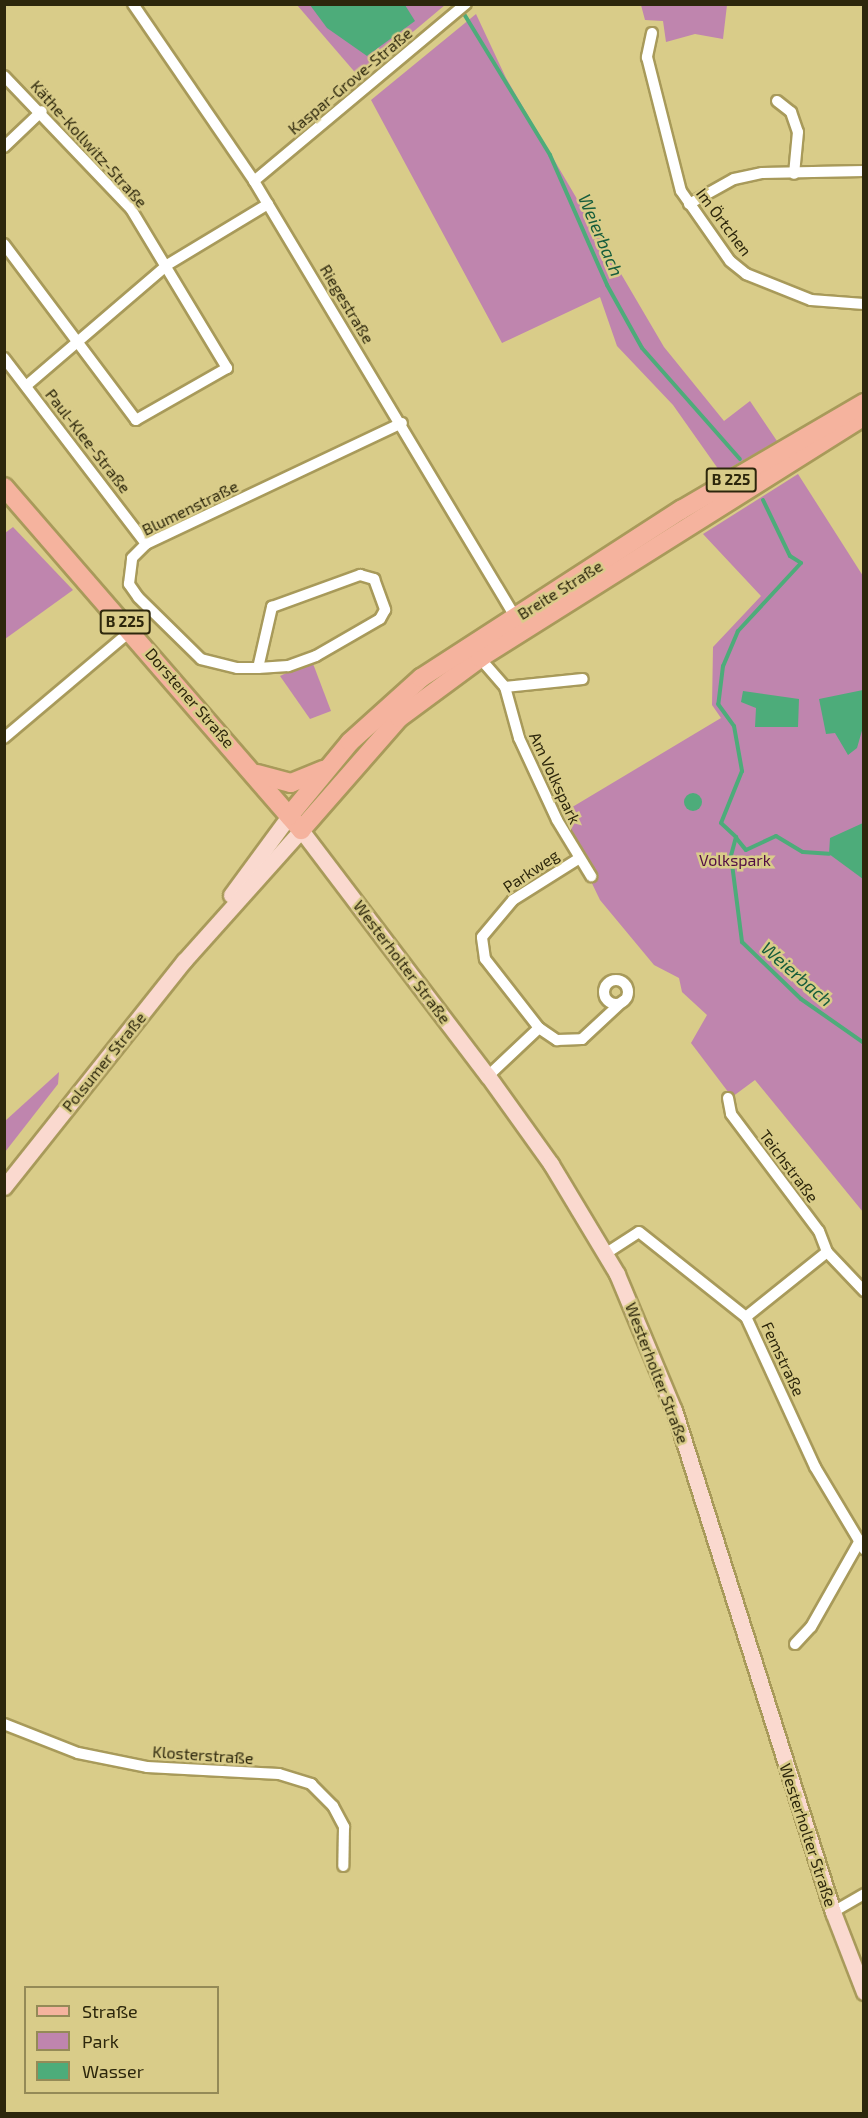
<!DOCTYPE html>
<html>
<head>
<meta charset="utf-8">
<style>
	body { margin:0 }
	#map { position:relative; width:868px; height:2118px; overflow:hidden; background:#d9cc89; font-family:"Exo 2",sans-serif }
	div>[style] { position:absolute }
	.green>* { inset:0; background:#bf85ae }
	.water>* { inset:0; background:#4dac7a }
	.round { border-radius:50% }
	.stream>* { height:4px; margin:-2px; padding:0 2px; transform-origin:2px; border-radius:2px; background:#4dac7a }
	.roads { filter:drop-shadow(2px 0 #a89a5a) drop-shadow(-2px 0 #a89a5a) drop-shadow(0 2px #a89a5a) drop-shadow(0 -2px #a89a5a) }
	.street>* { height:10px; margin:-5px; padding:0 5px; transform-origin:5px; border-radius:5px; background:#fff }
	.street>.ring { margin:-5px; padding:0; box-sizing:content-box; background:none; border:10px solid #fff; border-radius:50% }
	.secondary>* { height:15px; margin:-7.5px; padding:0 7.5px; transform-origin:7.5px; border-radius:7.5px; background:#fad9cf }
	.primary>* { height:18px; margin:-9px; padding:0 9px; transform-origin:9px; border-radius:9px; background:#f5b39e }
	span { translate:-50% -50%; white-space:nowrap; text-align:center; line-height:1.15; -webkit-text-stroke:5px #d9cc89; paint-order:stroke }
	.shield-label span { padding:2px 4px; background:#d9cc89; border:2px solid; border-radius:4px; -webkit-text-stroke-width:0 }
	.shield-label { font-size:15px; color:#2d270c; font-weight:700 }
	.street-label { font-size:16px; color:#2d270c }
	.park-label { font-size:16px; color:#520d43 }
	.water-label { font-size:18px; color:#175d3c; font-style:italic }
	.frame { position:absolute; inset:0; border:6px solid #2d270c; pointer-events:none }
	.legend { position:absolute; left:24px; top:1986px; width:195px; height:108px; box-sizing:border-box; background:#d9cc89; border:2px solid #948a57; margin:0; padding:8px 10px; list-style:none; font-size:18px; color:#2d270c }
	.legend li { display:flex; align-items:center; gap:12px; height:30px }
	.legend b { width:30px; border:2px solid #948a57 }
</style>
</head>
<body>
<div id="map">
	<div class="green">
		<i style="clip-path:polygon(297px 5px,445px 5px,359px 77px)"></i>
		<i style="clip-path:polygon(641px 5px,727px 5px,723px 39px,695px 34px,666px 42px,663px 21px,645px 20px)"></i>
		<i style="clip-path:polygon(476px 14px,506px 78px,664px 347px,724px 421px,750px 401px,777px 441px,721px 473px,673px 405px,617px 346px,600px 297px,502px 343px,371px 100px)"></i>
		<i style="clip-path:polygon(798px 474px,863px 576px,863px 1212px,755px 1080px,732px 1097px,691px 1043px,707px 1015px,682px 992px,679px 978px,654px 965px,600px 900px,559px 815px,721px 718px,712px 705px,713px 647px,761px 596px,703px 534px)"></i>
		<i style="clip-path:polygon(13px 527px,73px 590px,5px 639px,5px 533px)"></i>
		<i style="clip-path:polygon(312px 661px,331px 711px,310px 719px,280px 676px)"></i>
		<i style="clip-path:polygon(59px 1072px,58px 1084px,5px 1152px,5px 1121px)"></i>
	</div>
	<div class="water">
		<i style="clip-path:polygon(310px 5px,405px 5px,415px 21px,367px 56px,327px 28px)"></i>
		<i style="clip-path:polygon(863px 690px,863px 727px,857px 748px,848px 755px,835px 733px,826px 734px,819px 699px)"></i>
		<i style="clip-path:polygon(743px 691px,799px 699px,798px 727px,755px 727px,756px 708px,741px 702px)"></i>
		<i class="round" style="left:684px;top:793px;width:18px;height:18px"></i>
		<i style="clip-path:polygon(863px 823px,864px 823px,863px 879px,829px 854px,830px 838px)"></i>
	</div>
	<div class="stream">
		<i style="left:461px;top:9px;width:171px;rotate:58.6deg"></i>
		<i style="left:550px;top:155px;width:142px;rotate:66.3deg"></i>
		<i style="left:607px;top:285px;width:72px;rotate:60.9deg"></i>
		<i style="left:642px;top:348px;width:148px;rotate:48.6deg"></i>
		<i style="left:763px;top:500px;width:62px;rotate:64.3deg"></i>
		<i style="left:790px;top:556px;width:13px;rotate:32deg"></i>
		<i style="left:801px;top:563px;width:93px;rotate:132.8deg"></i>
		<i style="left:738px;top:631px;width:38px;rotate:113deg"></i>
		<i style="left:723px;top:666px;width:38px;rotate:97deg"></i>
		<i style="left:718px;top:704px;width:27px;rotate:54deg"></i>
		<i style="left:734px;top:726px;width:46px;rotate:79.9deg"></i>
		<i style="left:742px;top:771px;width:56px;rotate:112deg"></i>
		<i style="left:721px;top:823px;width:21px;rotate:43deg"></i>
		<i style="left:736px;top:837px;width:20px;rotate:105deg"></i>
		<i style="left:731px;top:856px;width:87px;rotate:82.7deg"></i>
		<i style="left:742px;top:942px;width:82px;rotate:44deg"></i>
		<i style="left:801px;top:999px;width:77px;rotate:34.9deg"></i>
		<i style="left:737px;top:839px;width:14px;rotate:51deg"></i>
		<i style="left:746px;top:850px;width:33px;rotate:-25deg"></i>
		<i style="left:776px;top:836px;width:31px;rotate:31deg"></i>
		<i style="left:803px;top:852px;width:26px;rotate:4deg"></i>
	</div>
	<div class="roads">
		<div class="street">
			<i style="left:133px;top:4px;width:214px;rotate:55.6deg"></i>
			<i style="left:254px;top:181px;width:512px;rotate:59.07deg"></i>
			<i style="left:652px;top:33px;width:25px;rotate:102deg"></i>
			<i style="left:647px;top:57px;width:138px;rotate:75.8deg"></i>
			<i style="left:681px;top:191px;width:85px;rotate:55deg"></i>
			<i style="left:730px;top:261px;width:21px;rotate:39deg"></i>
			<i style="left:746px;top:274px;width:70px;rotate:21.8deg"></i>
			<i style="left:811px;top:300px;width:53px;rotate:4.3deg"></i>
			<i style="left:4px;top:76px;width:184px;rotate:46.3deg"></i>
			<i style="left:131px;top:209px;width:186px;rotate:58.9deg"></i>
			<i style="left:227px;top:368px;width:105px;rotate:150.3deg"></i>
			<i style="left:136px;top:420px;width:220px;rotate:-126.9deg"></i>
			<i style="left:777px;top:101px;width:18px;rotate:38deg"></i>
			<i style="left:791px;top:112px;width:21px;rotate:71deg"></i>
			<i style="left:798px;top:132px;width:42px;rotate:95.4deg"></i>
			<i style="left:4px;top:147px;width:52px;rotate:-43.5deg"></i>
			<i style="left:254px;top:181px;width:276px;rotate:-39.9deg"></i>
			<i style="left:689px;top:204px;width:51px;rotate:-29.1deg"></i>
			<i style="left:734px;top:179px;width:29px;rotate:-12deg"></i>
			<i style="left:762px;top:173px;width:102px;rotate:-1.1deg"></i>
			<i style="left:4px;top:358px;width:234px;rotate:52.6deg"></i>
			<i style="left:26px;top:386px;width:186px;rotate:-40.6deg"></i>
			<i style="left:167px;top:265px;width:118px;rotate:-31.1deg"></i>
			<i style="left:478px;top:656px;width:41px;rotate:48.9deg"></i>
			<i style="left:505px;top:687px;width:53px;rotate:74.6deg"></i>
			<i style="left:519px;top:738px;width:90px;rotate:65.1deg"></i>
			<i style="left:557px;top:820px;width:66px;rotate:58.7deg"></i>
			<i style="left:258px;top:668px;width:63px;rotate:-77.1deg"></i>
			<i style="left:272px;top:607px;width:94px;rotate:-20deg"></i>
			<i style="left:360px;top:575px;width:15px;rotate:16deg"></i>
			<i style="left:374px;top:579px;width:33px;rotate:70deg"></i>
			<i style="left:385px;top:610px;width:10px;rotate:119deg"></i>
			<i style="left:380px;top:619px;width:74px;rotate:150deg"></i>
			<i style="left:316px;top:656px;width:30px;rotate:160deg"></i>
			<i style="left:288px;top:666px;width:30px;rotate:176deg"></i>
			<i style="left:258px;top:668px;width:21px;rotate:180deg"></i>
			<i style="left:237px;top:668px;width:37px;rotate:-166deg"></i>
			<i style="left:201px;top:659px;width:88px;rotate:-135.5deg"></i>
			<i style="left:138px;top:597px;width:16px;rotate:-125deg"></i>
			<i style="left:129px;top:584px;width:26px;rotate:-83deg"></i>
			<i style="left:132px;top:558px;width:20px;rotate:-45deg"></i>
			<i style="left:146px;top:544px;width:283px;rotate:-25.3deg"></i>
			<i style="left:505px;top:687px;width:78px;rotate:-5.9deg"></i>
			<i style="left:4px;top:738px;width:167px;rotate:-40.2deg"></i>
			<i class="ring" style="left:604px;top:980px;width:14px;height:14px"></i>
			<i style="left:539px;top:1028px;width:22px;rotate:34deg"></i>
			<i style="left:557px;top:1040px;width:25px;rotate:-2deg"></i>
			<i style="left:582px;top:1039px;width:56px;rotate:-42.8deg"></i>
			<i style="left:488px;top:1076px;width:70px;rotate:-43.3deg"></i>
			<i style="left:539px;top:1028px;width:88px;rotate:-128deg"></i>
			<i style="left:485px;top:959px;width:22px;rotate:-98deg"></i>
			<i style="left:482px;top:937px;width:48px;rotate:-50deg"></i>
			<i style="left:513px;top:900px;width:77px;rotate:-32.2deg"></i>
			<i style="left:728px;top:1098px;width:16px;rotate:79deg"></i>
			<i style="left:731px;top:1114px;width:146px;rotate:53.1deg"></i>
			<i style="left:819px;top:1231px;width:22px;rotate:69deg"></i>
			<i style="left:827px;top:1252px;width:104px;rotate:141.3deg"></i>
			<i style="left:827px;top:1252px;width:54px;rotate:46.5deg"></i>
			<i style="left:605px;top:1254px;width:40px;rotate:-32.9deg"></i>
			<i style="left:639px;top:1232px;width:137px;rotate:38.5deg"></i>
			<i style="left:746px;top:1317px;width:165px;rotate:65.3deg"></i>
			<i style="left:815px;top:1467px;width:96px;rotate:59.1deg"></i>
			<i style="left:795px;top:1644px;width:23px;rotate:-47deg"></i>
			<i style="left:811px;top:1627px;width:98px;rotate:-60.5deg"></i>
			<i style="left:4px;top:1724px;width:79px;rotate:21.4deg"></i>
			<i style="left:78px;top:1753px;width:70px;rotate:11.5deg"></i>
			<i style="left:147px;top:1767px;width:132px;rotate:3deg"></i>
			<i style="left:279px;top:1774px;width:34px;rotate:17deg"></i>
			<i style="left:311px;top:1784px;width:31px;rotate:45deg"></i>
			<i style="left:333px;top:1806px;width:24px;rotate:62deg"></i>
			<i style="left:344px;top:1827px;width:39px;rotate:91deg"></i>
			<i style="left:833px;top:1912px;width:36px;rotate:-30deg"></i>
		</div>
		<div class="secondary">
			<i style="left:231px;top:895px;width:98px;rotate:-53.7deg"></i>
			<i style="left:4px;top:1187px;width:289px;rotate:-51.5deg"></i>
			<i style="left:184px;top:961px;width:176px;rotate:-48.2deg"></i>
			<i style="left:301px;top:830px;width:309px;rotate:52.8deg"></i>
			<i style="left:488px;top:1076px;width:108px;rotate:54.4deg"></i>
			<i style="left:551px;top:1164px;width:128px;rotate:59deg"></i>
			<i style="left:617px;top:1274px;width:147px;rotate:67.3deg"></i>
			<i style="left:674px;top:1410px;width:527px;rotate:72.43deg"></i>
			<i style="left:833px;top:1912px;width:86px;rotate:68.8deg"></i>
		</div>
		<div class="primary">
			<i style="left:4px;top:487px;width:454px;rotate:49.1deg"></i>
			<i style="left:301px;top:830px;width:149px;rotate:-48.8deg"></i>
			<i style="left:399px;top:718px;width:101px;rotate:-36.5deg"></i>
			<i style="left:480px;top:658px;width:454px;rotate:-32.2deg"></i>
			<i style="left:257px;top:774px;width:35px;rotate:15deg"></i>
			<i style="left:291px;top:783px;width:35px;rotate:-22deg"></i>
			<i style="left:289px;top:816px;width:96px;rotate:-50.5deg"></i>
			<i style="left:350px;top:742px;width:96px;rotate:-42deg"></i>
			<i style="left:421px;top:678px;width:310px;rotate:-32.9deg"></i>
			<i style="left:681px;top:510px;width:212px;rotate:-30.3deg"></i>
		</div>
	</div>
	<div class="shield-label">
		<span style="left:731px;top:480px">B 225</span>
		<span style="left:125px;top:622px">B 225</span>
	</div>
	<div class="street-label">
		<span style="left:350px;top:81px;rotate:-40deg">Kaspar-Grove-Straße</span>
		<span style="left:89px;top:144px;rotate:48deg">Käthe-Kollwitz-Straße</span>
		<span style="left:724px;top:222px;rotate:53deg">Im Örtchen</span>
		<span style="left:347px;top:304px;rotate:59deg">Riegestraße</span>
		<span style="left:88px;top:441px;rotate:52deg">Paul-Klee-Straße</span>
		<span style="left:190px;top:508px;rotate:-26deg">Blumenstraße</span>
		<span style="left:560px;top:590px;rotate:-32deg">Breite Straße</span>
		<span style="left:190px;top:698px;rotate:49deg">Dorstener Straße</span>
		<span style="left:555px;top:778px;rotate:65deg">Am Volkspark</span>
		<span style="left:531px;top:871px;rotate:-34deg">Parkweg</span>
		<span style="left:402px;top:962px;rotate:53deg">Westerholter Straße</span>
		<span style="left:104px;top:1062px;rotate:-51deg">Polsumer Straße</span>
		<span style="left:789px;top:1166px;rotate:53deg">Teichstraße</span>
		<span style="left:783px;top:1359px;rotate:65deg">Femstraße</span>
		<span style="left:657px;top:1373px;rotate:69deg">Westerholter Straße</span>
		<span style="left:203px;top:1755px;rotate:4deg">Klosterstraße</span>
		<span style="left:808px;top:1835px;rotate:72deg">Westerholter Straße</span>
	</div>
	<div class="park-label">
		<span style="left:735px;top:860px">Volkspark</span>
	</div>
	<div class="water-label">
		<span style="left:601px;top:235px;rotate:67deg">Weierbach</span>
		<span style="left:797px;top:974px;rotate:41deg">Weierbach</span>
	</div>
	<div class="frame"></div>
	<ul class="legend">
	<li><b style="height:8px;background:#f5b39e"></b>Straße</li>
	<li><b style="height:16px;background:#bf85ae"></b>Park</li>
	<li><b style="height:16px;background:#4dac7a"></b>Wasser</li>
	</ul>
</div>
</body>
</html>
